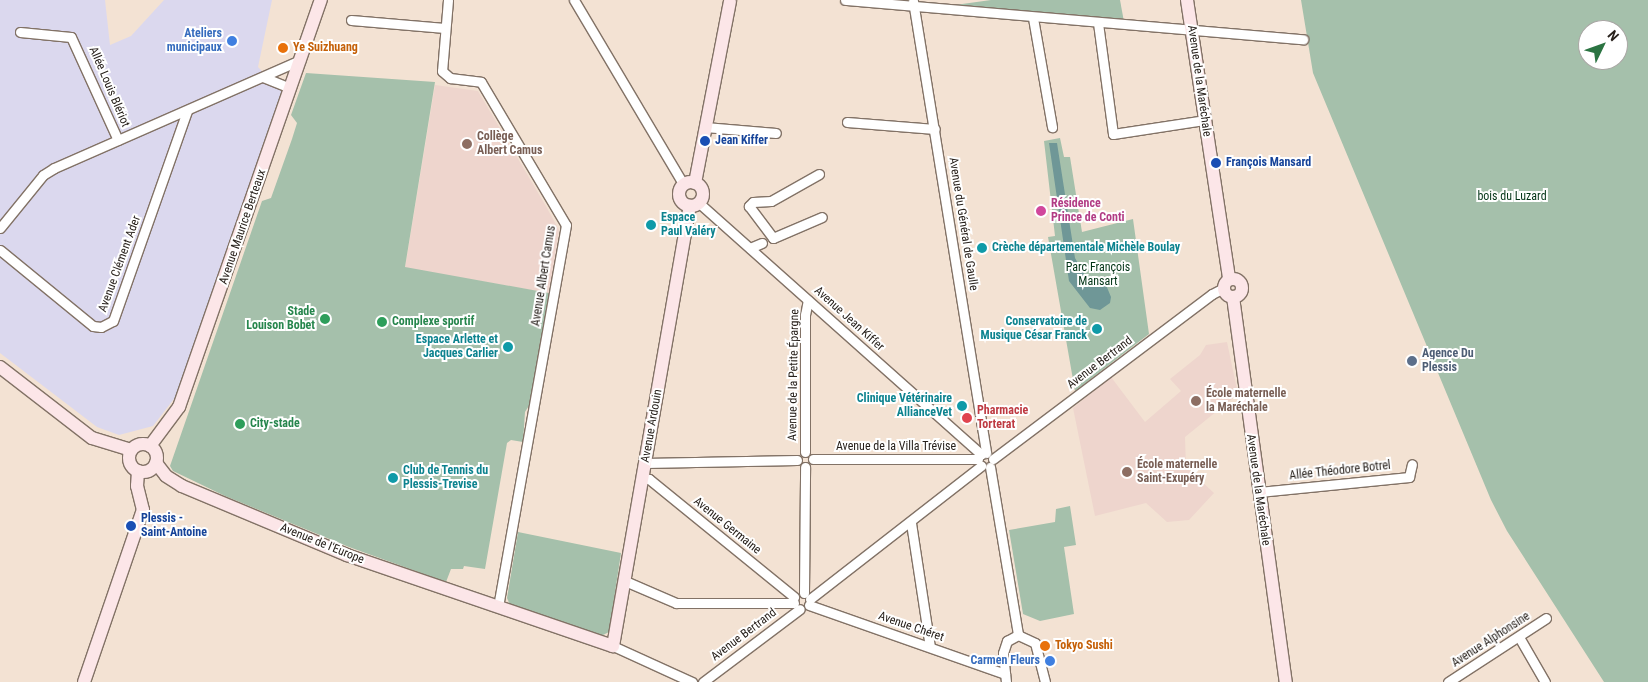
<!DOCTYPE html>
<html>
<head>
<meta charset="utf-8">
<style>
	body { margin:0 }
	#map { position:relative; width:1648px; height:682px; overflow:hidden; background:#f3e2d3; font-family:"Roboto Condensed",sans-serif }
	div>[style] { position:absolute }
	.industrial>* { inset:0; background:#dbd8ee }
	.education>* { inset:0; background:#eed5cd }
	.green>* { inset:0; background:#a5c0ab }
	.water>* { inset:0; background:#6f9797 }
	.roads { filter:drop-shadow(1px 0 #827266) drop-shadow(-1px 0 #827266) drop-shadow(0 1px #827266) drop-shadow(0 -1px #827266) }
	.street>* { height:9px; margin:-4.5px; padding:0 4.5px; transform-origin:4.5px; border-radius:4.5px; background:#fff }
	.secondary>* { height:12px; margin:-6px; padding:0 6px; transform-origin:6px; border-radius:6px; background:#fce6e8 }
	.secondary>.ring { margin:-6px; padding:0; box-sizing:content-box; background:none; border:12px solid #fce6e8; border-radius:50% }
	.dots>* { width:14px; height:14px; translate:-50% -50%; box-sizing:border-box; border:2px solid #fff; border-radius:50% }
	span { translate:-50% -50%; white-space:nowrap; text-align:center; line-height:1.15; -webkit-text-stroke:4px #fff; paint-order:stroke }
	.shop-label { font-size:12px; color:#366cbe; font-weight:700 }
	.right { translate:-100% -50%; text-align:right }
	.food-label { font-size:12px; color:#c56008; font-weight:700 }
	.left { translate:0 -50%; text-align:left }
	.street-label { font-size:12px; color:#27201b }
	.education-label { font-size:12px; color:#785e54; font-weight:700 }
	.transit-label { font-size:12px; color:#164399; font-weight:700 }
	.park-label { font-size:12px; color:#013315 }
	.hotel-label { font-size:12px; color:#b23c85; font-weight:700 }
	.culture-label { font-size:12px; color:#0d838f; font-weight:700 }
	.leisure-label { font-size:12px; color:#27864d; font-weight:700 }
	.service-label { font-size:12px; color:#4e5e75; font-weight:700 }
	.health-label { font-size:12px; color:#be3a42; font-weight:700 }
	.north { position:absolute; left:1578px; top:20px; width:50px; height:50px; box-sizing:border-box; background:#fff; border:1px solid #a9a6a4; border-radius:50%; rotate:48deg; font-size:14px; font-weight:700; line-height:20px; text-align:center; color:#27201b }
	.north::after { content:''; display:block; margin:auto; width:18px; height:22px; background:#2b7442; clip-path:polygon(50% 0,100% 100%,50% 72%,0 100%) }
</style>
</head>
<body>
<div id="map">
	<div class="industrial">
		<i style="clip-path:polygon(0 0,105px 0,110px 45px,131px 36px,164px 0,272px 0,258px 67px,282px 92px,177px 395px,153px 426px,119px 435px,97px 427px,0 353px)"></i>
	</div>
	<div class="education">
		<i style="clip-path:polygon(435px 85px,478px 91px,547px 208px,559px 230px,549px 293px,405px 268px)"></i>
		<i style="clip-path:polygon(1227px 342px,1238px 394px,1185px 437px,1186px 467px,1214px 493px,1189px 520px,1167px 522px,1146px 503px,1095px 516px,1073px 408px,1111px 377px,1145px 422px,1181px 391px,1170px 379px,1200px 355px,1206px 345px)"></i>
	</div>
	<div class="green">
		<i style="clip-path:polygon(991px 0,1120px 0,1124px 22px,955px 5px)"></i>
		<i style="clip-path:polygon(evenodd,1301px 0,1648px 0,1648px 682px,1604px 682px,1507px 531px,1491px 500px,1313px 73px,1301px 0,1588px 30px,1618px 30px,1618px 60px,1588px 60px,1588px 30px)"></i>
		<i style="clip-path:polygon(306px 73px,435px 82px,405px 267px,549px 293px,530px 404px,525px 412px,523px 442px,511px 440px,507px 443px,485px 569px,464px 566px,463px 569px,451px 569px,446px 582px,349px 547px,225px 496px,173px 471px,170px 466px,262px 201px,271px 198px,292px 139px,297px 123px,291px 115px)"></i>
		<i style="clip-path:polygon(1060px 138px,1064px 157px,1070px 157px,1082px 232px,1133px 219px,1149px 334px,1075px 391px,1048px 237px,1055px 236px,1044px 141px)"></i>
		<i style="clip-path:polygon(1070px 506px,1076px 545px,1064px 547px,1074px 614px,1040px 621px,1023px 614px,1009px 530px,1055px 522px,1056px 509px)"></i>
		<i style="clip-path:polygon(518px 532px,621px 553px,609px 632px,601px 636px,510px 605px,507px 598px)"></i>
	</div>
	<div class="water">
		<i style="clip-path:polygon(1049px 143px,1057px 143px,1075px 258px,1087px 279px,1094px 285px,1106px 285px,1111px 297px,1110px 303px,1100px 310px,1090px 308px,1069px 281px)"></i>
	</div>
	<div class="roads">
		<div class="street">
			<i style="left:448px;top:0;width:71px;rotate:94.8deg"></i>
			<i style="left:442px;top:71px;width:11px;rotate:41deg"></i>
			<i style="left:450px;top:78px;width:31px;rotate:7deg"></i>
			<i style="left:481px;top:82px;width:166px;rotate:59.3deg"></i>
			<i style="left:566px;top:225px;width:387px;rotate:100.1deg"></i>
			<i style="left:574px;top:0;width:215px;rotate:59.3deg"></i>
			<i style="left:845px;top:0;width:460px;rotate:4.9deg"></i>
			<i style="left:913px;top:1px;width:458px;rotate:80.8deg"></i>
			<i style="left:1033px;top:18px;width:111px;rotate:80.1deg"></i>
			<i style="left:351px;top:20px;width:94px;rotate:4.9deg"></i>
			<i style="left:1098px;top:23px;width:112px;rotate:82.3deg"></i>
			<i style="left:1113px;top:134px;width:92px;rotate:-8.7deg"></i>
			<i style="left:20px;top:32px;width:51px;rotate:5.6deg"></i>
			<i style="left:71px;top:37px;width:113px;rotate:65.5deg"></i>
			<i style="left:263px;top:77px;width:29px;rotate:22deg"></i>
			<i style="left:847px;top:122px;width:88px;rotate:4.5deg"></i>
			<i style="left:705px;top:127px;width:71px;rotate:4.8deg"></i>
			<i style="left:819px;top:174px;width:55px;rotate:150.6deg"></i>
			<i style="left:771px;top:201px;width:18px;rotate:177deg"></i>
			<i style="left:753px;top:202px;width:6px;rotate:135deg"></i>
			<i style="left:749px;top:206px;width:40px;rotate:53deg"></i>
			<i style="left:773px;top:238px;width:53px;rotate:-23.2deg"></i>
			<i style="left:699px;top:203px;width:378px;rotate:41.7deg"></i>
			<i style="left:0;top:228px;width:68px;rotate:-50.9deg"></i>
			<i style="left:43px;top:175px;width:13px;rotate:-32deg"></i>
			<i style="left:54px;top:168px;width:269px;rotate:-23.7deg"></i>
			<i style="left:750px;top:248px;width:13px;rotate:-23deg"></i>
			<i style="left:0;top:250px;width:120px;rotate:39.3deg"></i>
			<i style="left:93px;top:326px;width:8px;rotate:7deg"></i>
			<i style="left:101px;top:327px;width:13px;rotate:-27deg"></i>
			<i style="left:113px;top:321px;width:223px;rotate:-70.6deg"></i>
			<i style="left:805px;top:452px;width:137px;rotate:-90deg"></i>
			<i style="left:805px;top:315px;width:15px;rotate:-79deg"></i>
			<i style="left:813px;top:459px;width:165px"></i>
			<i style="left:993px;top:459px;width:274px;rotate:-37deg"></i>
			<i style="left:1212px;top:294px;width:13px;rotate:-27deg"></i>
			<i style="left:645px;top:463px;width:152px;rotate:-1.1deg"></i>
			<i style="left:990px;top:467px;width:170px;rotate:80.5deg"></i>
			<i style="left:643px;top:478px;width:6px;rotate:9deg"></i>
			<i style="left:649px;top:479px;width:187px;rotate:39.1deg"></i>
			<i style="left:1259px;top:492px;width:151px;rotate:-5.7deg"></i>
			<i style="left:1409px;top:477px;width:13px;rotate:-77deg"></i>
			<i style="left:911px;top:523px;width:125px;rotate:81.3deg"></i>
			<i style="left:625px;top:581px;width:56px;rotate:23.3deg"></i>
			<i style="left:676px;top:603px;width:118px"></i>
			<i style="left:804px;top:593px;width:126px;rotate:-89.5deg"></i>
			<i style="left:810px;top:599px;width:217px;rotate:-37.9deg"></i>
			<i style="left:809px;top:605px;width:208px;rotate:19.4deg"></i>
			<i style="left:1519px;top:637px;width:52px;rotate:60deg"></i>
			<i style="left:613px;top:646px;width:87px;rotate:24.5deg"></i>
			<i style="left:703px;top:682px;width:121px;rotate:-37deg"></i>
			<i style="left:1006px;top:682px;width:29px;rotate:-96deg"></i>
			<i style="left:1003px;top:653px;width:13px;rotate:-72deg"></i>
			<i style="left:1007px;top:641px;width:13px;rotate:-29deg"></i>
			<i style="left:1018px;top:635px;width:19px;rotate:25deg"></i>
			<i style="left:1035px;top:643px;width:40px;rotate:75.6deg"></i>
			<i style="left:1448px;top:682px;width:117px;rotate:-33.1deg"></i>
		</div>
		<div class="secondary">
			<i style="left:1187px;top:0;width:282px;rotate:81.4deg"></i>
			<i class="ring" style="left:679px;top:182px;width:12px;height:12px"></i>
			<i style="left:695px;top:183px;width:185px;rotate:-79.1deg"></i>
			<i class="ring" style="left:1224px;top:279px;width:6px;height:6px"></i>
			<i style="left:1233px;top:297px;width:389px;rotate:82.2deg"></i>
			<i style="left:0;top:367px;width:116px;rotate:37.7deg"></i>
			<i style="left:92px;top:438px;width:41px;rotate:17.1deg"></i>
			<i class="ring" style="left:129px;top:444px;width:16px;height:16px"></i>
			<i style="left:150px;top:446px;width:49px;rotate:-53.4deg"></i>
			<i style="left:179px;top:407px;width:431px;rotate:-70.8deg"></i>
			<i style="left:156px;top:463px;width:16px;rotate:52deg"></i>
			<i style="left:166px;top:476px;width:19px;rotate:32deg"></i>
			<i style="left:182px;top:486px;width:179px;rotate:22.7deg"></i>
			<i style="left:347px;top:555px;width:281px;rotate:18.9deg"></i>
			<i style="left:613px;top:646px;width:447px;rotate:-80.1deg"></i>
			<i style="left:84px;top:682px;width:182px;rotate:-71.1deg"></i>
			<i style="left:143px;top:510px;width:25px;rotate:-104deg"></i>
			<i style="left:137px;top:486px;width:15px;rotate:-86deg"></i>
		</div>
	</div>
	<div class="dots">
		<i style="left:232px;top:41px;background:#3f7fe0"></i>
		<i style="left:283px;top:48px;background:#e8710a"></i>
		<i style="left:705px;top:141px;background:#1a4fb4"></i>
		<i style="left:467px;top:144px;background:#8d6e63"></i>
		<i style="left:1216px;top:163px;background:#1a4fb4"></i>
		<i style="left:1041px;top:211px;background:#d1479c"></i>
		<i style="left:651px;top:225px;background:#0f9aa8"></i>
		<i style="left:982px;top:248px;background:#0f9aa8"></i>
		<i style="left:325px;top:319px;background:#2e9e5b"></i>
		<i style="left:382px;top:322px;background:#2e9e5b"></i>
		<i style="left:1097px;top:329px;background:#0f9aa8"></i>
		<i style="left:508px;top:347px;background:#0f9aa8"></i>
		<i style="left:1412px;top:361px;background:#5c6f8a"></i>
		<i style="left:1196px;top:401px;background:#8d6e63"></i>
		<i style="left:962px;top:406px;background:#0f9aa8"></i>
		<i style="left:967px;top:418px;background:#e0444e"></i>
		<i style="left:240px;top:424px;background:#2e9e5b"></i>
		<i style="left:1127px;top:472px;background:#8d6e63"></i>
		<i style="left:393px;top:478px;background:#0f9aa8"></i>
		<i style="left:131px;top:526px;background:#1a4fb4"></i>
		<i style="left:1045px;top:646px;background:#e8710a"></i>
		<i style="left:1050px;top:661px;background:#3f7fe0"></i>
	</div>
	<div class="shop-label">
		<span class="right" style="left:222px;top:41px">Ateliers<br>municipaux</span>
		<span class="right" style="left:1040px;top:661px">Carmen Fleurs</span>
	</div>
	<div class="food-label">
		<span class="left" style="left:293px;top:48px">Ye Suizhuang</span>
		<span class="left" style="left:1055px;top:646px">Tokyo Sushi</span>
	</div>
	<div class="street-label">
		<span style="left:1199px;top:81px;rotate:82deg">Avenue de la Maréchale</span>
		<span style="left:109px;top:87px;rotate:67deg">Allée Louis Blériot</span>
		<span style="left:963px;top:224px;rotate:81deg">Avenue du Général de Gaulle</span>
		<span style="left:243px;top:227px;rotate:-71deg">Avenue Maurice Berteaux</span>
		<span style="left:120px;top:264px;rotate:-70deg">Avenue Clément Ader</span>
		<span style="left:544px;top:276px;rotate:-81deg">Avenue Albert Camus</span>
		<span style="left:849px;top:319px;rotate:42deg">Avenue Jean Kiffer</span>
		<span style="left:1100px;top:363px;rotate:-37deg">Avenue Bertrand</span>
		<span style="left:794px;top:375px;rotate:-89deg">Avenue de la Petite Épargne</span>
		<span style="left:652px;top:426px;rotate:-80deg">Avenue Ardouin</span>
		<span style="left:896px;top:447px">Avenue de la Villa Trévise</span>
		<span style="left:1340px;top:471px;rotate:-6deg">Allée Théodore Botrel</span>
		<span style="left:1258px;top:490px;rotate:82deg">Avenue de la Maréchale</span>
		<span style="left:727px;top:526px;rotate:39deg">Avenue Germaine</span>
		<span style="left:322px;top:544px;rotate:22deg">Avenue de l'Europe</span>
		<span style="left:911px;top:627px;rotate:19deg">Avenue Chéret</span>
		<span style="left:744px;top:635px;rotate:-37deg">Avenue Bertrand</span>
		<span style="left:1491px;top:640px;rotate:-33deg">Avenue Alphonsine</span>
	</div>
	<div class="education-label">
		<span class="left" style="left:477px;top:144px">Collège<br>Albert Camus</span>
		<span class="left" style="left:1206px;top:401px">École maternelle<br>la Maréchale</span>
		<span class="left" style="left:1137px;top:472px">École maternelle<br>Saint-Exupéry</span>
	</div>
	<div class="transit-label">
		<span class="left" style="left:715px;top:141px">Jean Kiffer</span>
		<span class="left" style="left:1226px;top:163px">François Mansard</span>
		<span class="left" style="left:141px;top:526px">Plessis -<br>Saint-Antoine</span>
	</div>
	<div class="park-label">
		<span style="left:1512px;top:197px">bois du Luzard</span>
		<span style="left:1098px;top:275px">Parc François<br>Mansart</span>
	</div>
	<div class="hotel-label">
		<span class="left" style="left:1051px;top:211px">Résidence<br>Prince de Conti</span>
	</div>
	<div class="culture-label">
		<span class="left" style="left:661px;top:225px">Espace<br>Paul Valéry</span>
		<span class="left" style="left:992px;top:248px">Crèche départementale Michèle Boulay</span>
		<span class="right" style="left:1087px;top:329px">Conservatoire de<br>Musique César Franck</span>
		<span class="right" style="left:498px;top:347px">Espace Arlette et<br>Jacques Carlier</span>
		<span class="right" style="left:952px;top:406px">Clinique Vétérinaire<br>AllianceVet</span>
		<span class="left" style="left:403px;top:478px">Club de Tennis du<br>Plessis-Trevise</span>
	</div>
	<div class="leisure-label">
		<span class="right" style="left:315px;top:319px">Stade<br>Louison Bobet</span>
		<span class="left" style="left:392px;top:322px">Complexe sportif</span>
		<span class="left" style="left:250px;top:424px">City-stade</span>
	</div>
	<div class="service-label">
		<span class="left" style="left:1422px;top:361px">Agence Du<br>Plessis</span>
	</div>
	<div class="health-label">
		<span class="left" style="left:977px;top:418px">Pharmacie<br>Torterat</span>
	</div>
	<div class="north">N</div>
</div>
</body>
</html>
